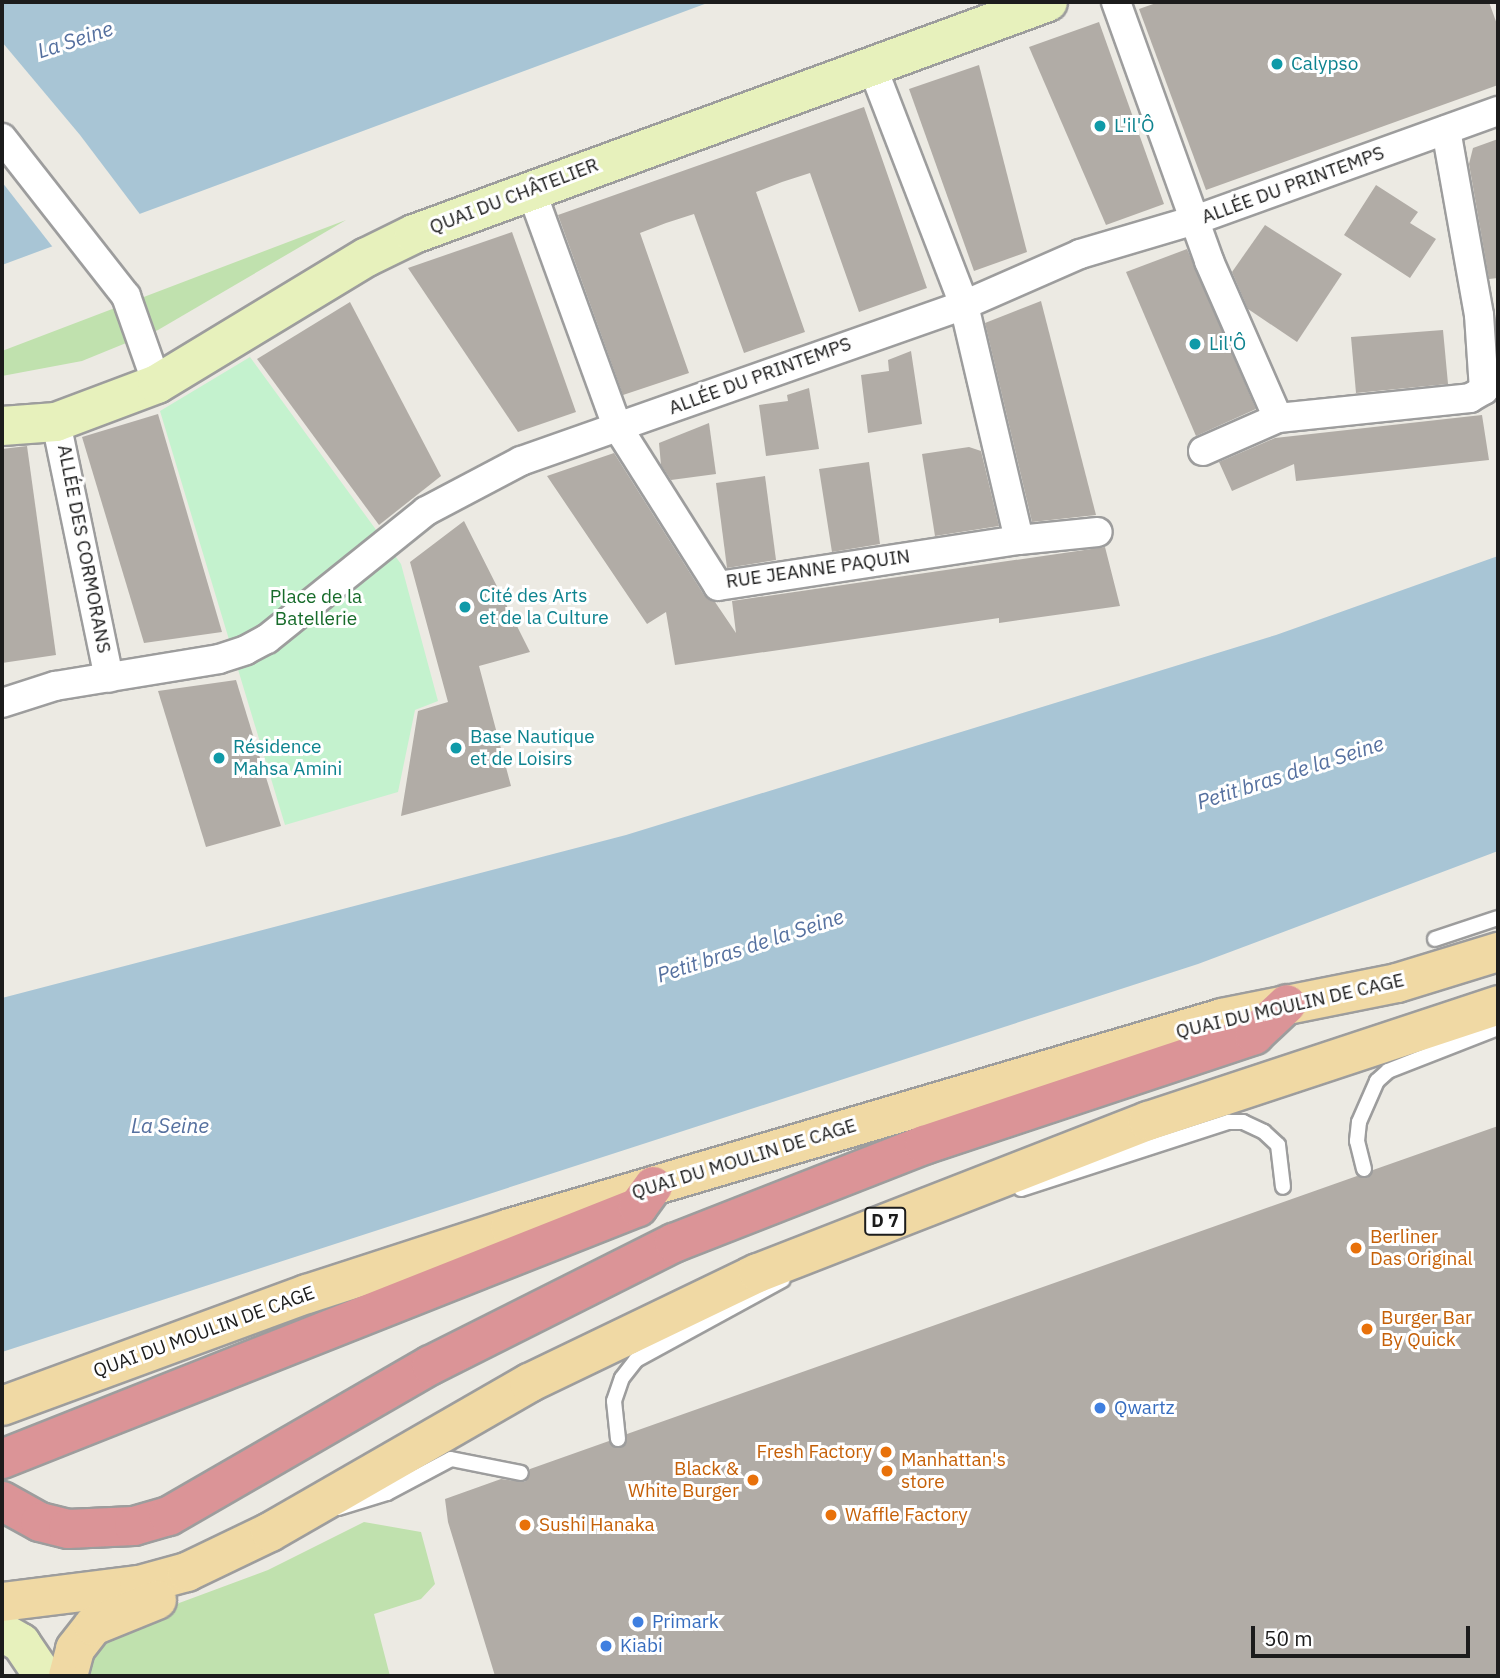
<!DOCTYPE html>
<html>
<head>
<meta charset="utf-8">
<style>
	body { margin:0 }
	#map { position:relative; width:1500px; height:1678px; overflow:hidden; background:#eceae3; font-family:"IBM Plex Sans",sans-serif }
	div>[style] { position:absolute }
	.grass>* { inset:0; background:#c0e1ae }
	.park>* { inset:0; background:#c4f2ce }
	.water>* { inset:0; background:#a8c5d5 }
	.pier>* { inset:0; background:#eceae3 }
	.building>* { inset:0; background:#b1aca6 }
	.roads { filter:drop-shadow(2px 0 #9d9d9d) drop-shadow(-2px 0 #9d9d9d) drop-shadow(0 2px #9d9d9d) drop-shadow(0 -2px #9d9d9d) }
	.lane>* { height:14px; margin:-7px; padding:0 7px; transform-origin:7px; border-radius:7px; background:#fff }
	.street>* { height:28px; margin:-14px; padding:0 14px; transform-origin:14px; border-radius:14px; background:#fff }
	.secondary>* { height:38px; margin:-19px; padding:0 19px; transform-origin:19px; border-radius:19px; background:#e7f1bc }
	.primary>* { height:38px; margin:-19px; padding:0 19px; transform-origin:19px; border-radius:19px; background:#f0d9a4 }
	.highway>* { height:38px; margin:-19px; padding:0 19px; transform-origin:19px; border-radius:19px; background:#db9497 }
	.dots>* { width:19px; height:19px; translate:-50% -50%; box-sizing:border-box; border:4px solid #fff; border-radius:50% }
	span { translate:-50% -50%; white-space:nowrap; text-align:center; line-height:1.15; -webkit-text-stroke:6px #fff; paint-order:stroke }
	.shield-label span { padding:2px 5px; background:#fff; border:2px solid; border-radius:5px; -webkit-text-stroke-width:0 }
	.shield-label { font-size:18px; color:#1c1c1c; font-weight:700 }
	.culture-label { font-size:19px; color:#0d838f }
	.left { translate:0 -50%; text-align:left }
	.street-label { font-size:19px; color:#1c1c1c }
	.park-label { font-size:19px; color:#186c2b }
	.food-label { font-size:19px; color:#c56008 }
	.right { translate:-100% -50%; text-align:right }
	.shop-label { font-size:19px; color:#366cbe }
	.water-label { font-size:21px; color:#55709f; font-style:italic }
	.frame { position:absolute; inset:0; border:4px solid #1c1c1c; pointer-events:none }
	.scale { position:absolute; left:1251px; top:1626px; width:219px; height:32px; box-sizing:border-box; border:4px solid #1c1c1c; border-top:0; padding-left:9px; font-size:21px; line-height:24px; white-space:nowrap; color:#1c1c1c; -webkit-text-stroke:5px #fff; paint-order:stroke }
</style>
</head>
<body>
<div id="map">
	<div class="grass">
		<i style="clip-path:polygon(346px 220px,158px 330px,82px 361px,2px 376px,2px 351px)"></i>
		<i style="clip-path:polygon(364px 1522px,421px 1532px,435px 1584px,421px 1599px,374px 1614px,390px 1676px,79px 1676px,101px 1632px,268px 1570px)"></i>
	</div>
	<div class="park">
		<i style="clip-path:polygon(250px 357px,401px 564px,438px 701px,415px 710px,398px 792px,285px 825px,160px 411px)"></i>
	</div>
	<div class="water">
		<i style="clip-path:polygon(2px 2px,710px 2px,2px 265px)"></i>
		<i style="clip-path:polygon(1498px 556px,1498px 851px,1198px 964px,2px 1352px,2px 998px,626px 835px,1276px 635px)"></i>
	</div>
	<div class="pier">
		<i style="clip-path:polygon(2px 42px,80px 135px,142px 217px,55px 250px,2px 182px)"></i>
	</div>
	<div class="building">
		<i style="clip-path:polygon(1159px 2px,1489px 2px,1498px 27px,1498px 85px,1206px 190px,1139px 9px)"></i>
		<i style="clip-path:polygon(1099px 22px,1164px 204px,1106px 225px,1029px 47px)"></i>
		<i style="clip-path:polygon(979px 65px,1027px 252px,974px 271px,909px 89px)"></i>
		<i style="clip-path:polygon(864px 107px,927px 288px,859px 312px,810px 173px,782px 182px,756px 192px,805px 332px,744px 353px,694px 214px,666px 223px,640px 233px,689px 373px,623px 395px,558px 215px)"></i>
		<i style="clip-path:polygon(1498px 139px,1498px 278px,1489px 279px,1469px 164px,1473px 148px)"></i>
		<i style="clip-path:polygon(1376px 185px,1418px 212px,1410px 223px,1436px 239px,1410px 278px,1344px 235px)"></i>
		<i style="clip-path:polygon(1265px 225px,1342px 274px,1297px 342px,1248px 309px,1232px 272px)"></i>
		<i style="clip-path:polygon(512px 232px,576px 412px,518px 432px,408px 268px)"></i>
		<i style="clip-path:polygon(1187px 249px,1256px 409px,1196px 436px,1126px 272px)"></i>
		<i style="clip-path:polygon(1041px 301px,1096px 515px,1032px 522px,985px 323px)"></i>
		<i style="clip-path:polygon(350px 302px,441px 476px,379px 525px,257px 359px)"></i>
		<i style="clip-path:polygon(1443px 330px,1448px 384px,1356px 393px,1351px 337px)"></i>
		<i style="clip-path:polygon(911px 351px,922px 424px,868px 433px,861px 375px,889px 371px,888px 360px)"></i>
		<i style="clip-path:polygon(809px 388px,819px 449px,766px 456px,759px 405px,788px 401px,787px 395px)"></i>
		<i style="clip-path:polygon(158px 414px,222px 632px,144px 643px,82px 437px)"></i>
		<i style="clip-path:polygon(1482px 415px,1489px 460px,1296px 481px,1294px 464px,1232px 491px,1219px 462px,1275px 438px)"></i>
		<i style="clip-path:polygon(709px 423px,716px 474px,671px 480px,661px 465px,659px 443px)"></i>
		<i style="clip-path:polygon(27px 446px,56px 655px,2px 663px,2px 449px)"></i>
		<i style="clip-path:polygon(969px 447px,981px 451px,999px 526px,935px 536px,922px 454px)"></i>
		<i style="clip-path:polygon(614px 453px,704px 595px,715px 602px,736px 633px,732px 601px,1105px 547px,1120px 606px,999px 623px,999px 618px,675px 665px,666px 612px,647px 624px,547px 476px)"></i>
		<i style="clip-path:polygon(869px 462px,880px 544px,832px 552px,819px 469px)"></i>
		<i style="clip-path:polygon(765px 476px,776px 560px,727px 568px,716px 483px)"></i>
		<i style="clip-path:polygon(464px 521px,530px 652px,479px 666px,511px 786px,401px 816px,418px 711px,448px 702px,410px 562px)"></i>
		<i style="clip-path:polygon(236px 680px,281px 826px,206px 847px,158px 691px)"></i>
		<i style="clip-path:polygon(1498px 1126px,1498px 1676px,495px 1676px,448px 1522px,445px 1499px,501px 1479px,525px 1482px,530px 1469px,609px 1441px,620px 1448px,626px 1444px,627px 1434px,1357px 1176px,1367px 1178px,1373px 1170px)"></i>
	</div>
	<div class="roads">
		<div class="lane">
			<i style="left:1435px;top:939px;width:66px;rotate:-18.4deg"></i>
			<i style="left:1364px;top:1169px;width:29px;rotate:-104deg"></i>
			<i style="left:1357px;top:1141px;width:19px;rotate:-84deg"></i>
			<i style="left:1359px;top:1122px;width:45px;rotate:-66.3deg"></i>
			<i style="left:1377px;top:1081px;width:15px;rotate:-42deg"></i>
			<i style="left:1388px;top:1071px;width:118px;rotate:-21.4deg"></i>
			<i style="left:1021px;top:1189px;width:219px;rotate:-17.9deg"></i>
			<i style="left:1229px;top:1122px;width:14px"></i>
			<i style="left:1243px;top:1122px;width:23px;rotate:25deg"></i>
			<i style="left:1264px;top:1132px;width:19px;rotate:43deg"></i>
			<i style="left:1278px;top:1145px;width:42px;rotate:83.2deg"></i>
			<i style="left:618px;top:1439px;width:38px;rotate:-96deg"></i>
			<i style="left:614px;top:1401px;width:24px;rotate:-71deg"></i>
			<i style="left:622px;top:1378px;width:23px;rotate:-52deg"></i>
			<i style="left:636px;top:1360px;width:167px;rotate:-28.6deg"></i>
			<i style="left:338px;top:1508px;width:51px;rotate:-17deg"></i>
			<i style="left:387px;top:1493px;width:72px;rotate:-28deg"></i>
			<i style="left:451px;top:1459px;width:71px;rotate:11.3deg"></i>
		</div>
		<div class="street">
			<i style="left:1116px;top:2px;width:275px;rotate:70.2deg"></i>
			<i style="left:1209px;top:261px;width:171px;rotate:66.3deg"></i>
			<i style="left:872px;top:66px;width:256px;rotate:68.9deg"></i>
			<i style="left:964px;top:305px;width:241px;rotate:76.8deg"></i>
			<i style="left:2px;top:138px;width:201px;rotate:51.9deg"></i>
			<i style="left:126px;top:296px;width:93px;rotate:70.6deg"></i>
			<i style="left:531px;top:190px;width:251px;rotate:70deg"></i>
			<i style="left:617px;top:426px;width:189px;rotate:57.7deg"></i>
			<i style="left:718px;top:586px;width:304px;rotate:-8.7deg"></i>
			<i style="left:1019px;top:540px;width:79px;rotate:-5.8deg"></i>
			<i style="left:56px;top:422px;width:261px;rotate:78.3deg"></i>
			<i style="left:1203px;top:451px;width:82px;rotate:-23.7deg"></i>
			<i style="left:1278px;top:418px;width:193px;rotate:-5.9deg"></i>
			<i style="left:1470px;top:398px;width:16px;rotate:-30deg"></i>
			<i style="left:1484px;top:390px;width:75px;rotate:-93.8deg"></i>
			<i style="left:1479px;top:315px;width:188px;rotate:-100.1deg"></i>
			<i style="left:2px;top:703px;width:56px;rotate:-17.8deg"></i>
			<i style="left:55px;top:686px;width:166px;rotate:-9.3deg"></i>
			<i style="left:219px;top:659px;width:28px;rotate:-18deg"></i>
			<i style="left:246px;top:650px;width:24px;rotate:-28deg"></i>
			<i style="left:267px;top:639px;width:204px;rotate:-38.8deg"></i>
			<i style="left:426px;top:511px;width:107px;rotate:-27.8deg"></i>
			<i style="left:521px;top:461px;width:470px;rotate:-19.4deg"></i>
			<i style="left:964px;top:305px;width:127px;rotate:-23.7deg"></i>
			<i style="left:1080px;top:254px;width:123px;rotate:-16.5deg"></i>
			<i style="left:1198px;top:219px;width:319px;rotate:-19.8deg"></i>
		</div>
		<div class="secondary">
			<i style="left:2px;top:426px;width:54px;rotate:-4.2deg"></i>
			<i style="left:56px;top:422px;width:108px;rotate:-20.6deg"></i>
			<i style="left:157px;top:384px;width:245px;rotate:-31.2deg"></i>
			<i style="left:367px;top:257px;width:52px;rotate:-26.1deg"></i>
			<i style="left:414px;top:234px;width:675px;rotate:-20.1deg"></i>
			<i style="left:2px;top:1632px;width:22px;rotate:30deg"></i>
			<i style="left:21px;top:1643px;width:40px;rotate:56deg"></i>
		</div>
		<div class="primary">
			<i style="left:2px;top:1406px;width:325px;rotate:-20.2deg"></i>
			<i style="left:307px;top:1294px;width:213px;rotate:-18deg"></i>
			<i style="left:510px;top:1228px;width:742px;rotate:-16.43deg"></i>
			<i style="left:1222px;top:1018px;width:178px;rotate:-11.3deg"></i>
			<i style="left:1397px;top:983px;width:106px;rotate:-17.1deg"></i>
			<i style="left:2px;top:1602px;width:138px;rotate:-7.1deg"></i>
			<i style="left:139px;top:1585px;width:50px;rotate:-15.2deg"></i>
			<i style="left:187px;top:1572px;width:92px;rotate:-25.7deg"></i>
			<i style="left:270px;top:1532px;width:299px;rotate:-29.9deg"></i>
			<i style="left:529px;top:1383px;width:254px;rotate:-25.7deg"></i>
			<i style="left:758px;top:1273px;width:419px;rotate:-21.3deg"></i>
			<i style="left:1148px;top:1121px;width:369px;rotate:-18.3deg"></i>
			<i style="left:68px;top:1676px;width:28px;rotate:-75deg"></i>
			<i style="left:75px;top:1649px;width:29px;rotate:-52deg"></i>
			<i style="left:93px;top:1626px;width:69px;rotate:-22.1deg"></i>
		</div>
		<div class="highway">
			<i style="left:2px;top:1459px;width:684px;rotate:-21.61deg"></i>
			<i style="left:638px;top:1207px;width:26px;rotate:-54deg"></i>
			<i style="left:2px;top:1501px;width:43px;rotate:28.9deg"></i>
			<i style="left:40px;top:1522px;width:29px;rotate:14deg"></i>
			<i style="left:68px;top:1529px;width:66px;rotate:-2.6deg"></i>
			<i style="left:134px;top:1526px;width:36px;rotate:-16deg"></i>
			<i style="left:169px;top:1516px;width:302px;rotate:-30deg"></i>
			<i style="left:431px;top:1365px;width:272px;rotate:-26.7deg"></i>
			<i style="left:674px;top:1243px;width:269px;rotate:-21.4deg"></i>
			<i style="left:924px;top:1145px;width:348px;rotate:-18.4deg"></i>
			<i style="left:1254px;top:1035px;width:45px;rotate:-43.2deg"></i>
		</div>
	</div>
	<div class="dots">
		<i style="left:1277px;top:64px;background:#0f9aa8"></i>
		<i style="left:1100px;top:126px;background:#0f9aa8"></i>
		<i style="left:1195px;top:344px;background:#0f9aa8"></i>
		<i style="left:465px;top:607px;background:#0f9aa8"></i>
		<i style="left:456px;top:748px;background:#0f9aa8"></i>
		<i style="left:219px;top:758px;background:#0f9aa8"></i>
		<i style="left:1356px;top:1248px;background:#e8710a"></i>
		<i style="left:1367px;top:1329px;background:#e8710a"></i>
		<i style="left:1100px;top:1408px;background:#3f7fe0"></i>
		<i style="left:886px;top:1452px;background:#e8710a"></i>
		<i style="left:887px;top:1471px;background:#e8710a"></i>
		<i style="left:753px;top:1480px;background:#e8710a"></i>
		<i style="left:831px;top:1515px;background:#e8710a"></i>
		<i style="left:525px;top:1525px;background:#e8710a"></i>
		<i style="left:638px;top:1622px;background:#3f7fe0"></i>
		<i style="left:606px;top:1646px;background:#3f7fe0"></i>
	</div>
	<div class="shield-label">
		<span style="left:885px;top:1221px">D 7</span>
	</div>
	<div class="culture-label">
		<span class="left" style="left:1291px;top:64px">Calypso</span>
		<span class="left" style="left:1114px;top:126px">L'il'Ô</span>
		<span class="left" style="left:1209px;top:344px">Lil'Ô</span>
		<span class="left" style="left:479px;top:607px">Cité des Arts<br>et de la Culture</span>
		<span class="left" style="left:470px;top:748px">Base Nautique<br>et de Loisirs</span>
		<span class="left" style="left:233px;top:758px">Résidence<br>Mahsa Amini</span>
	</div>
	<div class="street-label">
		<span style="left:1293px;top:185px;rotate:-20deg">ALLÉE DU PRINTEMPS</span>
		<span style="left:514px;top:196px;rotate:-21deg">QUAI DU CHÂTELIER</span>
		<span style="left:760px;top:376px;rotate:-20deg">ALLÉE DU PRINTEMPS</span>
		<span style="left:84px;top:549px;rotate:79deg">ALLÉE DES CORMORANS</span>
		<span style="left:818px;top:569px;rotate:-8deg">RUE JEANNE PAQUIN</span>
		<span style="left:1290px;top:1006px;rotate:-13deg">QUAI DU MOULIN DE CAGE</span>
		<span style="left:744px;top:1159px;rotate:-17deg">QUAI DU MOULIN DE CAGE</span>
		<span style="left:204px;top:1332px;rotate:-20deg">QUAI DU MOULIN DE CAGE</span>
	</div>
	<div class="park-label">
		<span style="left:316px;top:608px">Place de la<br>Batellerie</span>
	</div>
	<div class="food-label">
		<span class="left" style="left:1370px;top:1248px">Berliner<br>Das Original</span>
		<span class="left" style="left:1381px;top:1329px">Burger Bar<br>By Quick</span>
		<span class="right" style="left:872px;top:1452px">Fresh Factory</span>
		<span class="left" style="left:901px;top:1471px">Manhattan's<br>store</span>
		<span class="right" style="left:739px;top:1480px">Black &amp;<br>White Burger</span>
		<span class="left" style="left:845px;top:1515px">Waffle Factory</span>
		<span class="left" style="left:539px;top:1525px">Sushi Hanaka</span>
	</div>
	<div class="shop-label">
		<span class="left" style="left:1114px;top:1408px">Qwartz</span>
		<span class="left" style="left:652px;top:1622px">Primark</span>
		<span class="left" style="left:620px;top:1646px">Kiabi</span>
	</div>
	<div class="water-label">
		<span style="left:75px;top:39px;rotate:-18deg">La Seine</span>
		<span style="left:1290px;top:772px;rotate:-18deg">Petit bras de la Seine</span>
		<span style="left:750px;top:945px;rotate:-18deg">Petit bras de la Seine</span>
		<span style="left:170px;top:1125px">La Seine</span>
	</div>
	<div class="frame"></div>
	<div class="scale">50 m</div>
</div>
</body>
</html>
